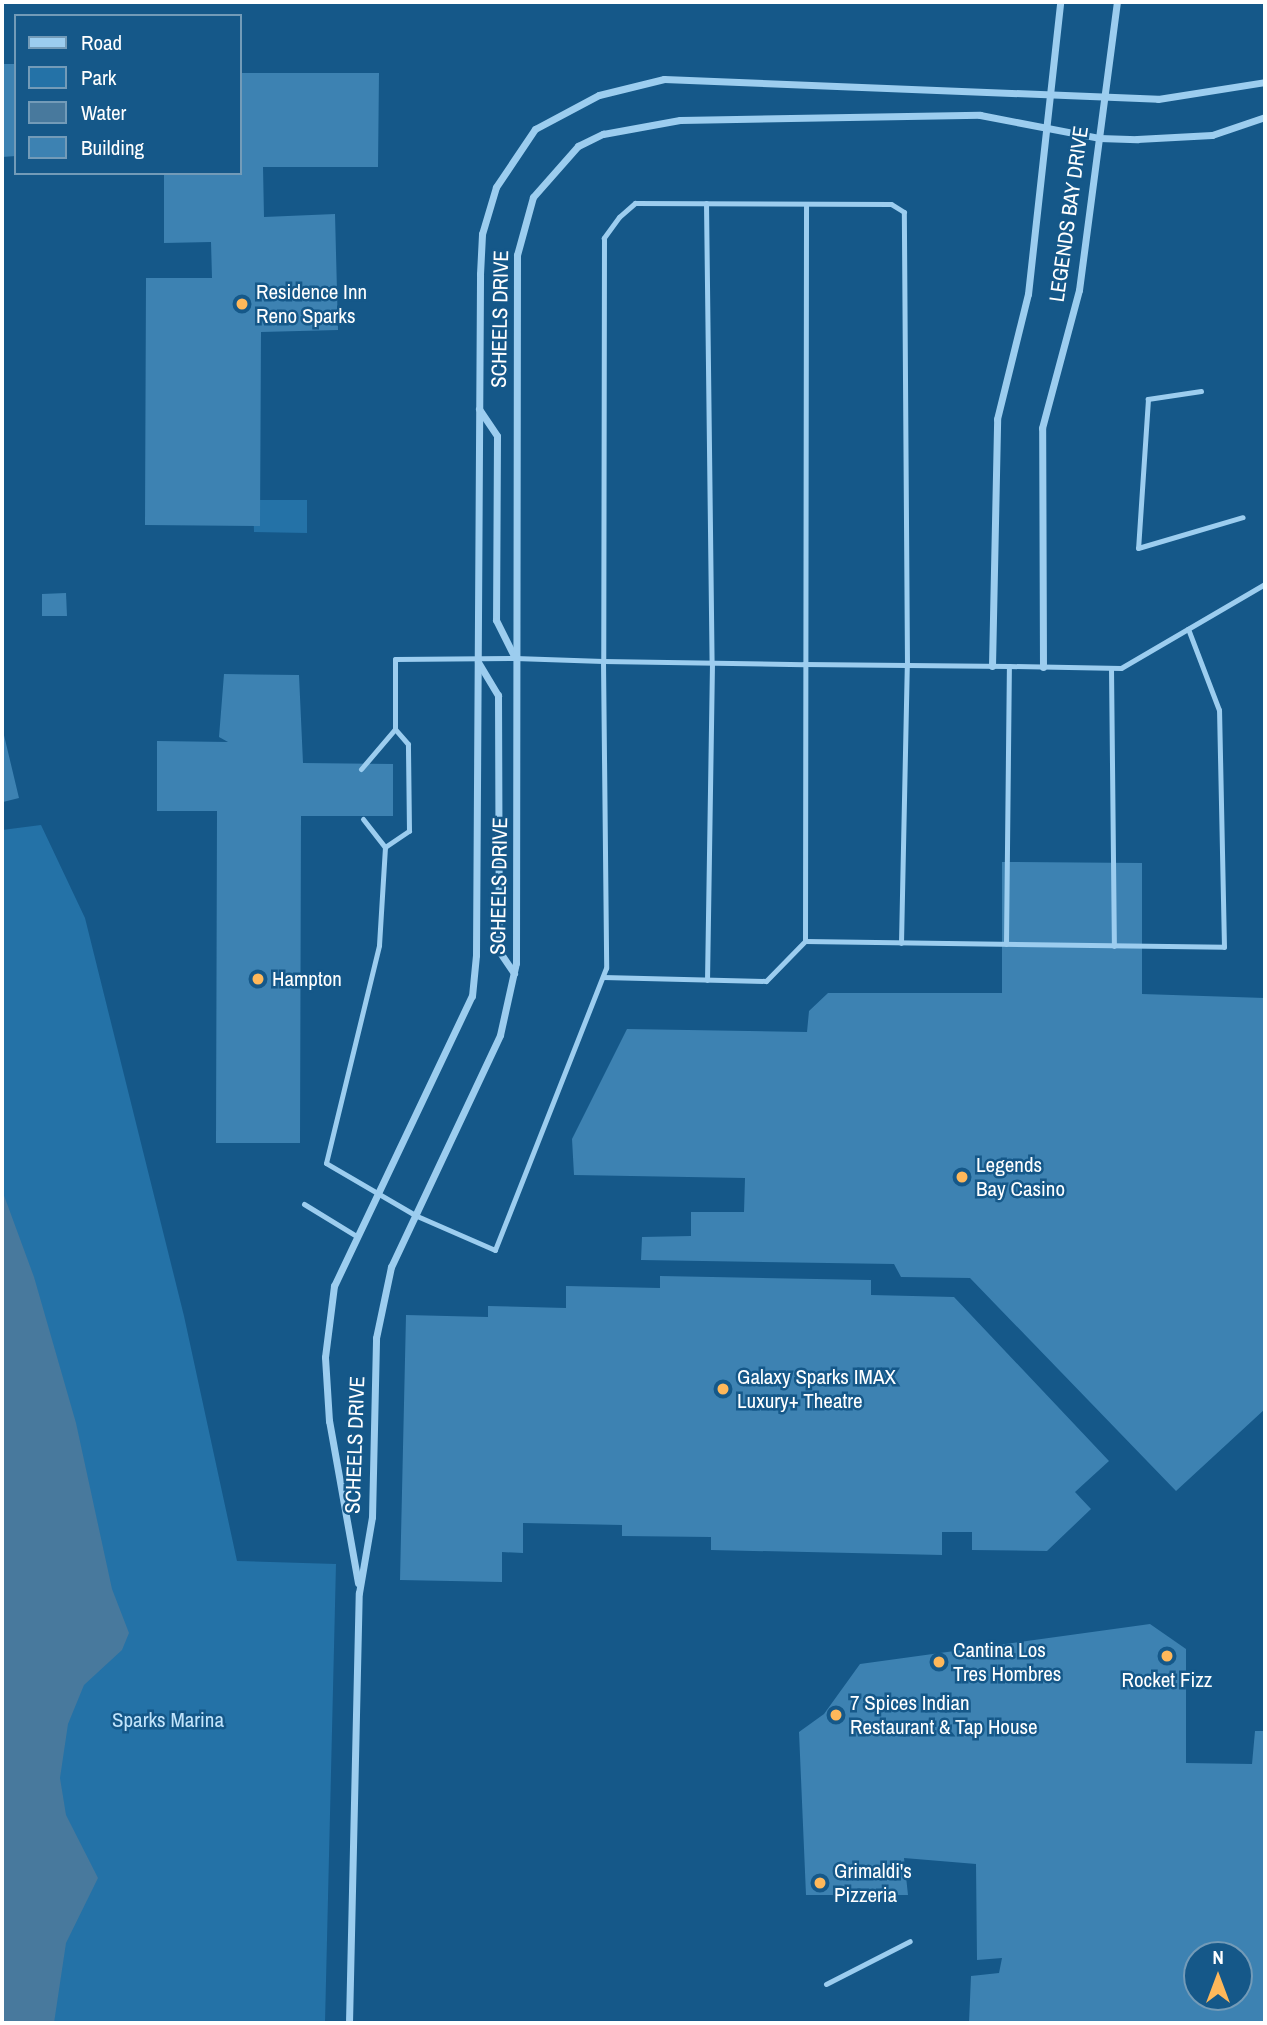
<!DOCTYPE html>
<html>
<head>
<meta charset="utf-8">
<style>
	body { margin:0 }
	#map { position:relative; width:1267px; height:2025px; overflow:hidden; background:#155889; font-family:"Archivo Narrow",sans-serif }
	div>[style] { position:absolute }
	.green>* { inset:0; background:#2472a7 }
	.water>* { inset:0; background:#48799d }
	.building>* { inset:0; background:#3d82b2 }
	.service>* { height:5px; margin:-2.5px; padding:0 2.5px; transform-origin:2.5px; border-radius:2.5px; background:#9ccdef }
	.minor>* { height:7px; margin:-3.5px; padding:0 3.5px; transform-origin:3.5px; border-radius:3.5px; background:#9ccdef }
	.dots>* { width:19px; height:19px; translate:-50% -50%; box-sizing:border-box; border:4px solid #155889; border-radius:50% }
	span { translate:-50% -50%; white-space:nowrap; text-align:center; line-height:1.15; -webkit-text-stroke:5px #155889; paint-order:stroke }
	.street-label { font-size:21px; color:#fff }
	.poi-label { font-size:21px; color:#fff }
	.left { translate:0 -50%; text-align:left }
	.park-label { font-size:21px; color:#c2e4fb }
	.frame { position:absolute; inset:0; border:4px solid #fff; pointer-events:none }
	.legend { position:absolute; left:14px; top:14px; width:228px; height:161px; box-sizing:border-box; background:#155889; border:2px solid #739bb8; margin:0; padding:9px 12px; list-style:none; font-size:21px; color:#fff }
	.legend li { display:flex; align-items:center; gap:14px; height:35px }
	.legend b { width:35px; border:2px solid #739bb8 }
	.north { position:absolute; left:1183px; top:1941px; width:70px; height:70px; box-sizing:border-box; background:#155889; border:2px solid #739bb8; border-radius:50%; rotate:0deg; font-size:19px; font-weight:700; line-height:28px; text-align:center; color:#fff }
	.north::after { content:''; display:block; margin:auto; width:24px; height:32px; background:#ffb85a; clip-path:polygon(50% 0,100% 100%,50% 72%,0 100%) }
</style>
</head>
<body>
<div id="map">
	<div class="green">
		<i style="clip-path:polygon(253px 500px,307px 500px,307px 533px,254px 532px)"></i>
		<i style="clip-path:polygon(41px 825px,85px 918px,184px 1316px,237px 1561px,336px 1564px,325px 2023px,2px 2023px,2px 830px)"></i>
	</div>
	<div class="water">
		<i style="clip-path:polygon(2px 1190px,34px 1277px,76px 1423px,112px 1589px,129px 1633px,122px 1650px,84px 1685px,68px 1724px,60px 1778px,66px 1815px,98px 1878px,66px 1943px,54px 2023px,2px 2023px)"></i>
	</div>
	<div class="building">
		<i style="clip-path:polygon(2px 64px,14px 64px,16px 156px,2px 157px)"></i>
		<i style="clip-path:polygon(240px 73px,379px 73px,378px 167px,263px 167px,264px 217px,335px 214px,338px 330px,261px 332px,260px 526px,145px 525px,146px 278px,212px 278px,211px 242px,164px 243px,164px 173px,240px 173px)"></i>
		<i style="clip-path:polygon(66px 593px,67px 616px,42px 616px,42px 594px)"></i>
		<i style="clip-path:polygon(224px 674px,299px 675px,303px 763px,393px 764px,393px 816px,301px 816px,300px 1143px,216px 1143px,217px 811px,157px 811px,157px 741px,228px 742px,219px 737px)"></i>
		<i style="clip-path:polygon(3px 731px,19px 798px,3px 802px,2px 812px)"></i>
		<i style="clip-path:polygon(1002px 862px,1142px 863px,1142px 994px,1265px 998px,1265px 1409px,1176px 1491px,970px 1278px,901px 1277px,894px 1264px,641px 1260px,642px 1237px,691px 1236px,691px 1212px,744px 1212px,745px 1178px,574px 1175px,572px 1139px,627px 1029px,807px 1032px,809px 1011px,828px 993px,1002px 993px)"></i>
		<i style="clip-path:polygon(660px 1276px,871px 1280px,871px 1295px,954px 1297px,1109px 1461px,1075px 1492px,1091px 1509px,1047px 1551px,972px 1550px,972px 1532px,942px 1532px,942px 1555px,711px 1550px,711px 1537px,622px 1536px,622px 1525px,523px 1523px,523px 1553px,502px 1552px,502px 1582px,400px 1580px,406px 1315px,488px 1317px,488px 1306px,566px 1308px,566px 1286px,660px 1288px)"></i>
		<i style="clip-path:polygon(evenodd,1150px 1624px,1186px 1649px,1186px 1763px,1252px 1764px,1255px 1731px,1265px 1731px,1265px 2023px,969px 2023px,971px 1976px,999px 1973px,1002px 1958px,977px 1960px,976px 1864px,904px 1858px,908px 1895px,806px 1895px,799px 1732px,824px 1714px,860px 1664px,1150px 1624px,1197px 1955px,1239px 1955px,1239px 1997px,1197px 1997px,1197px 1955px)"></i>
	</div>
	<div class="service">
		<i style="left:706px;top:203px;width:460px;rotate:89.3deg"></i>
		<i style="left:712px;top:663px;width:317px;rotate:90.9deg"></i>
		<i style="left:1201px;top:391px;width:54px;rotate:171.4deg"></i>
		<i style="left:1148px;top:399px;width:149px;rotate:93.8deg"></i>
		<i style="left:1138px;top:548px;width:109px;rotate:-16.4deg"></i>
		<i style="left:1111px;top:668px;width:278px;rotate:89.4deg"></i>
		<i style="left:361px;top:769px;width:52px;rotate:-49.6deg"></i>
		<i style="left:363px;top:819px;width:36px;rotate:52deg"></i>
		<i style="left:805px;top:941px;width:737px;rotate:-89.92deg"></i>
		<i style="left:901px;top:943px;width:278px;rotate:-88.8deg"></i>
		<i style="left:907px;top:665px;width:453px;rotate:-90.4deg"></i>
		<i style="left:904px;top:212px;width:15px;rotate:-148deg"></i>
		<i style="left:891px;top:204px;width:256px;rotate:-179.8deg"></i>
		<i style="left:635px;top:203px;width:21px;rotate:139deg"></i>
		<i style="left:619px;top:217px;width:26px;rotate:126deg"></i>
		<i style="left:604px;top:238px;width:423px;rotate:90.1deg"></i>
		<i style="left:603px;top:661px;width:307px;rotate:89.4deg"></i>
		<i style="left:606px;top:968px;width:303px;rotate:111.5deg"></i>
		<i style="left:495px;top:1250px;width:87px;rotate:-156.4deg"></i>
		<i style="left:415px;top:1215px;width:103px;rotate:-149.7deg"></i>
		<i style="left:326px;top:1163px;width:224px;rotate:-76.3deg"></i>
		<i style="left:379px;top:945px;width:98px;rotate:-86.5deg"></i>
		<i style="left:385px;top:847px;width:29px;rotate:-34deg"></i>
		<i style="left:409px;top:831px;width:87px;rotate:-90.7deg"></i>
		<i style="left:408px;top:744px;width:20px;rotate:-131deg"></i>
		<i style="left:395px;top:729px;width:70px;rotate:-90deg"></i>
		<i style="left:395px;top:659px;width:120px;rotate:-0.5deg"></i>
		<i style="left:515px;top:658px;width:88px;rotate:2deg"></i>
		<i style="left:603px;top:661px;width:201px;rotate:0.9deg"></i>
		<i style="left:804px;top:664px;width:103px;rotate:0.6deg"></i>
		<i style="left:907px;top:665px;width:102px;rotate:0.6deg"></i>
		<i style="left:1009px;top:666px;width:112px;rotate:1deg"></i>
		<i style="left:1121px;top:668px;width:167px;rotate:-30.3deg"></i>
		<i style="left:1006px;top:944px;width:278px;rotate:-89.4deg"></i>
		<i style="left:603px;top:977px;width:163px;rotate:1.4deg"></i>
		<i style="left:766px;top:981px;width:56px;rotate:-45.7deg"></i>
		<i style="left:805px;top:941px;width:419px;rotate:0.8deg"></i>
		<i style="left:1224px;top:947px;width:237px;rotate:-91.2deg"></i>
		<i style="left:1219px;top:710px;width:87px;rotate:-110.9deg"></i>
		<i style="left:304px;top:1204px;width:63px;rotate:31.4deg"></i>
		<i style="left:826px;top:1984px;width:94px;rotate:-27.1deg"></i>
	</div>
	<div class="minor">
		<i style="left:479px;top:409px;width:32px;rotate:56deg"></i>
		<i style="left:497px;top:436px;width:184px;rotate:90.3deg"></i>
		<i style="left:496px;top:620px;width:40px;rotate:63.4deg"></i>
		<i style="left:478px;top:662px;width:39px;rotate:59deg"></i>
		<i style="left:498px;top:695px;width:256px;rotate:89.8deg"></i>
		<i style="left:499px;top:951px;width:27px;rotate:56deg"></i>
		<i style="left:992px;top:666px;width:247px;rotate:-88.8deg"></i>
		<i style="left:997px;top:419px;width:129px;rotate:-76.1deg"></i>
		<i style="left:1028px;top:294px;width:294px;rotate:-83.7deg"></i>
		<i style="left:1043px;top:667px;width:239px;rotate:-90.2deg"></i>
		<i style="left:1042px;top:428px;width:143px;rotate:-75deg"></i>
		<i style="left:1079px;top:290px;width:290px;rotate:-82.5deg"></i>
		<i style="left:358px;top:1583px;width:165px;rotate:-100.1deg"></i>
		<i style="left:329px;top:1421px;width:64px;rotate:-93.6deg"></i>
		<i style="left:325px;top:1357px;width:72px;rotate:-82.8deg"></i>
		<i style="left:334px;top:1286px;width:321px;rotate:-64.6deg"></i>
		<i style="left:472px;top:996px;width:41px;rotate:-84.4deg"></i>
		<i style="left:476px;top:955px;width:681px;rotate:-89.66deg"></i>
		<i style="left:480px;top:274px;width:40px;rotate:-87.1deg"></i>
		<i style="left:482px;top:234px;width:49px;rotate:-73.4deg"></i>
		<i style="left:496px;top:187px;width:70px;rotate:-56.1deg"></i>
		<i style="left:535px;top:129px;width:72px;rotate:-28deg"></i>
		<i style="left:599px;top:95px;width:67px;rotate:-13.8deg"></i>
		<i style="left:664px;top:79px;width:494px;rotate:2.3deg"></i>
		<i style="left:1158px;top:99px;width:108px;rotate:-9deg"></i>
		<i style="left:349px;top:2023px;width:430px;rotate:-88.7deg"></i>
		<i style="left:359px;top:1593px;width:77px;rotate:-80.3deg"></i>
		<i style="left:372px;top:1517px;width:179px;rotate:-88.7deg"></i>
		<i style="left:376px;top:1338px;width:73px;rotate:-78.1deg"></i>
		<i style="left:391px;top:1267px;width:256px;rotate:-64.8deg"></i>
		<i style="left:500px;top:1035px;width:74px;rotate:-77.5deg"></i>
		<i style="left:516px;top:963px;width:708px;rotate:-89.92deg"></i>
		<i style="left:517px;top:255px;width:60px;rotate:-74.6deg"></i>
		<i style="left:533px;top:197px;width:68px;rotate:-48.6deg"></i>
		<i style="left:578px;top:146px;width:28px;rotate:-26deg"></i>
		<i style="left:603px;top:134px;width:78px;rotate:-10.3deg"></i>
		<i style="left:680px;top:120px;width:300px;rotate:-1deg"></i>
		<i style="left:980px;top:115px;width:121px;rotate:10.9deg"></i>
		<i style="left:1099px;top:138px;width:38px;rotate:2deg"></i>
		<i style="left:1137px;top:139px;width:75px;rotate:-3.1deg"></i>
		<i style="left:1212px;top:135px;width:56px;rotate:-18.8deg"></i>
	</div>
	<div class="dots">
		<i style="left:242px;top:304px;background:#ffb85a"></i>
		<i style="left:258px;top:979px;background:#ffb85a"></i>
		<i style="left:962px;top:1177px;background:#ffb85a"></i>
		<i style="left:723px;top:1389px;background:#ffb85a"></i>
		<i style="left:1167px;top:1656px;background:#ffb85a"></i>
		<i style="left:939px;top:1662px;background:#ffb85a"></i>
		<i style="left:836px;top:1715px;background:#ffb85a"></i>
		<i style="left:820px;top:1883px;background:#ffb85a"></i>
	</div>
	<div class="street-label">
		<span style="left:1069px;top:214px;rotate:-82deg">LEGENDS BAY DRIVE</span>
		<span style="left:500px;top:319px;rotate:-89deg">SCHEELS DRIVE</span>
		<span style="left:499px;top:886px;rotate:-89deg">SCHEELS DRIVE</span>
		<span style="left:355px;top:1445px;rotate:-88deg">SCHEELS DRIVE</span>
	</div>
	<div class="poi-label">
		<span class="left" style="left:256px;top:304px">Residence Inn<br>Reno Sparks</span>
		<span class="left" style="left:272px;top:979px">Hampton</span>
		<span class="left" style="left:976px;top:1177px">Legends<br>Bay Casino</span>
		<span class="left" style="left:737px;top:1389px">Galaxy Sparks IMAX<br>Luxury+ Theatre</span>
		<span class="left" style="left:953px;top:1662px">Cantina Los<br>Tres Hombres</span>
		<span style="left:1167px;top:1680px">Rocket Fizz</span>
		<span class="left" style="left:850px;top:1715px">7 Spices Indian<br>Restaurant &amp; Tap House</span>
		<span class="left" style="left:834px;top:1883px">Grimaldi's<br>Pizzeria</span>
	</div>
	<div class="park-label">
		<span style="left:168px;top:1720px">Sparks Marina</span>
	</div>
	<div class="frame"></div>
	<ul class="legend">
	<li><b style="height:9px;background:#9ccdef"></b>Road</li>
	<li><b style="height:19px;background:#2472a7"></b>Park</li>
	<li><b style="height:19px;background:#48799d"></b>Water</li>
	<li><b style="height:19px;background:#3d82b2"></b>Building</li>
	</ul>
	<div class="north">N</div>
</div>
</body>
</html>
